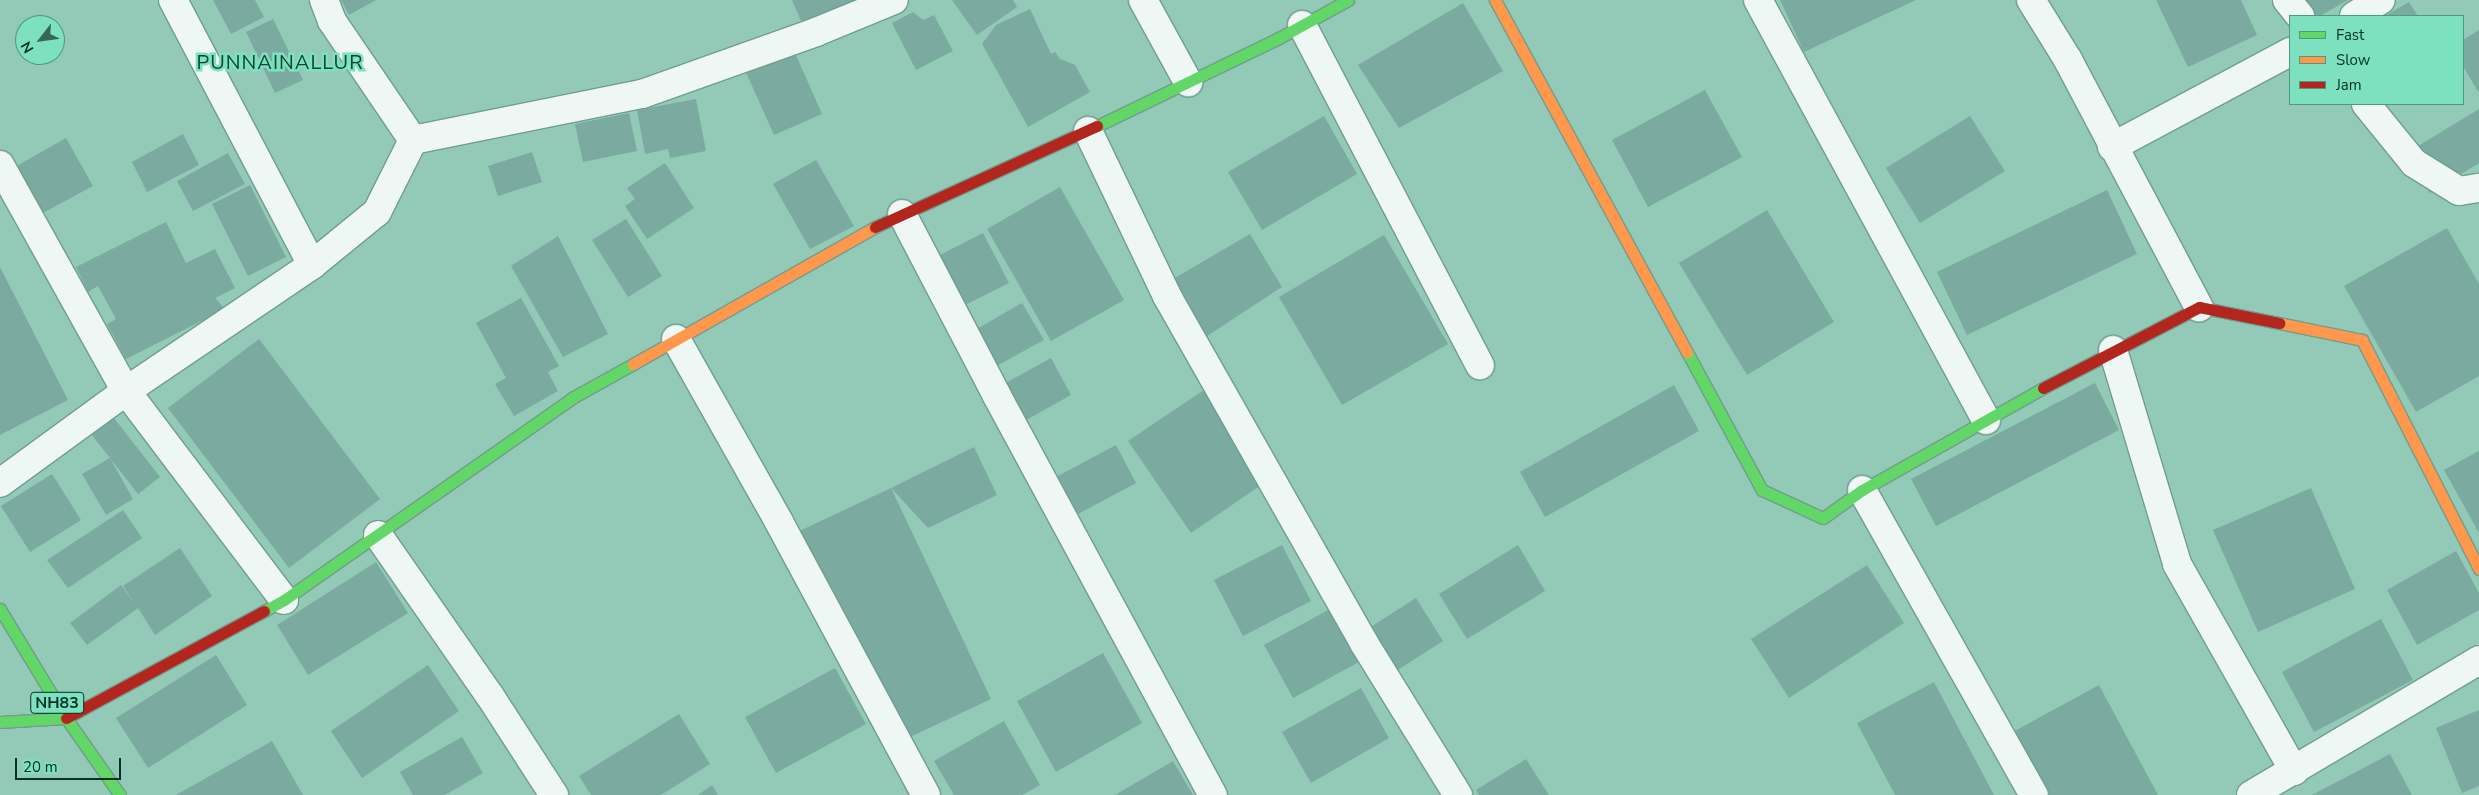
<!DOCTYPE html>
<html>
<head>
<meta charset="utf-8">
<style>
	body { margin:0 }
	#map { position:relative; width:2479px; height:795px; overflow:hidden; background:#93cab7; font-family:"Nunito Sans",sans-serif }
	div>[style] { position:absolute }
	.building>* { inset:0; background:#7aaaa0 }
	.roads { filter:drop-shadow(1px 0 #709d8f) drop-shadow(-1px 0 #709d8f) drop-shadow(0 1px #709d8f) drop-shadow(0 -1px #709d8f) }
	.street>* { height:28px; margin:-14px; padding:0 14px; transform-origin:14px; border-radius:14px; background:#eff7f4 }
	.fast>* { height:11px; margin:-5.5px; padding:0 5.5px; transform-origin:5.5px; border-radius:5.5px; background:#63d668 }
	.slow>* { height:11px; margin:-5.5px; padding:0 5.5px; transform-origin:5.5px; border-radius:5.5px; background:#ff974d }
	.jam>* { height:11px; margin:-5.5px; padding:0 5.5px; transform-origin:5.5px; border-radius:5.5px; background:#b3261e }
	span { translate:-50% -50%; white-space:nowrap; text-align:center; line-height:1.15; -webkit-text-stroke:5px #7de0be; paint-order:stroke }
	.shield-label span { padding:1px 4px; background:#7de0be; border:1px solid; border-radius:4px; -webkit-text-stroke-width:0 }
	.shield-label { font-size:16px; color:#033124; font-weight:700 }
	.quarter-label { font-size:20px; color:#0c4535; letter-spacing:1px }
	.legend { position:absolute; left:2289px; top:15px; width:175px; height:90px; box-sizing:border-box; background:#7de0be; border:1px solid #4c9a80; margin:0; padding:6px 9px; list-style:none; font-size:15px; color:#033124 }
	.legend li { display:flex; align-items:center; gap:10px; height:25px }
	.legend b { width:25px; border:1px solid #4c9a80 }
	.north { position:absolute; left:15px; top:15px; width:50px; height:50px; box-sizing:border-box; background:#7de0be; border:1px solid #4c9a80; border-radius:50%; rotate:240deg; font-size:14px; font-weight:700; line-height:20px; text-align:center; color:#033124 }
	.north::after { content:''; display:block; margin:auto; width:18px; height:22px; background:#356757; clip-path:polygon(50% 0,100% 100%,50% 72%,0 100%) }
	.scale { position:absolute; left:15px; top:758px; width:106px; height:22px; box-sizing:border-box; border:2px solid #033124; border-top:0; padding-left:6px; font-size:15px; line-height:18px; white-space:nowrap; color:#033124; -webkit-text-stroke:4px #7de0be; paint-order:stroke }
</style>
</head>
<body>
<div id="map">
	<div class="building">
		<i style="clip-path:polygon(213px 0,255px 0,264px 17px,231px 34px)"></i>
		<i style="clip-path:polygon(341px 0,376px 0,349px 15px)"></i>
		<i style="clip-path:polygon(792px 0,854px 0,856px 4px,803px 26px)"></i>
		<i style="clip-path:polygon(952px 0,1013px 0,1017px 7px,977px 35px)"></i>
		<i style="clip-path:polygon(1780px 0,1916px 0,1804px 52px)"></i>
		<i style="clip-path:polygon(2156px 0,2241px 0,2257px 35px,2188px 67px)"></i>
		<i style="clip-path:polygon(2298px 0,2348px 0,2320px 16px,2307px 16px)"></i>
		<i style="clip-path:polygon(2409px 2px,2418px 16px,2385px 16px)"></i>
		<i style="clip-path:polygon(1463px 3px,1503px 71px,1399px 128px,1358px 65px)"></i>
		<i style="clip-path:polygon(1030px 9px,1051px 54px,1055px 52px,1060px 59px,1075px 65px,1090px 92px,1028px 127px,982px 44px,996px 25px)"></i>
		<i style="clip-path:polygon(913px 12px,923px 20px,934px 15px,953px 51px,916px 70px,892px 23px)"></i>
		<i style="clip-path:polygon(273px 19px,303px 80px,275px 93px,246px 32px)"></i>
		<i style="clip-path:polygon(2479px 30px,2479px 93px,2463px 66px,2463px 40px)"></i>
		<i style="clip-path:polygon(792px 46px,822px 114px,774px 135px,744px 68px)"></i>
		<i style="clip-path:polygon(1705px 90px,1742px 157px,1648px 207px,1612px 140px)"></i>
		<i style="clip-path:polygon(696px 99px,706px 151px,670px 158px,668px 149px,645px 154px,637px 110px)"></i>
		<i style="clip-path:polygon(2479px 109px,2479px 163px,2430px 193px,2405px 154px)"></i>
		<i style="clip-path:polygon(629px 113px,637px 151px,583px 162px,575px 124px)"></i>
		<i style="clip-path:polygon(1324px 116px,1357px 174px,1262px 230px,1228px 172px)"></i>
		<i style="clip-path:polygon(1970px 116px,2005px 171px,1920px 223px,1886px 168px)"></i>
		<i style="clip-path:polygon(183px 134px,199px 165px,147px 192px,132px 162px)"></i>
		<i style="clip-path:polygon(66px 138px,93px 186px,39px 215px,13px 168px)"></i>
		<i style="clip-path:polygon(532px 152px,542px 182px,498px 196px,488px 166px)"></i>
		<i style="clip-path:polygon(228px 153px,245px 184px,193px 211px,177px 181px)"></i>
		<i style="clip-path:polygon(816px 160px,854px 226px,810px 249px,773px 184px)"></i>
		<i style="clip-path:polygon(665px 163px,694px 208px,647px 239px,625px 206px,635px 199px,627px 188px)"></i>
		<i style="clip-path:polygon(250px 185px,286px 257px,248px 276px,212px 204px)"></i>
		<i style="clip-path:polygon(1060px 187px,1124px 300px,1051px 341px,987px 229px)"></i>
		<i style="clip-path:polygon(2107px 190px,2137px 254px,1967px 335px,1937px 272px)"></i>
		<i style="clip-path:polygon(1767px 210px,1834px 322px,1747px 375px,1679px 263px)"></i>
		<i style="clip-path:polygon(626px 219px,662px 276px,628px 297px,592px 240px)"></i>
		<i style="clip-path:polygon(166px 222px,186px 263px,215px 249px,235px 288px,215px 298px,225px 309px,126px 359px,107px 324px,116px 319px,98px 286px,88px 292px,76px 267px)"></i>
		<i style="clip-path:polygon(2447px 228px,2479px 284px,2479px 376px,2416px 412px,2344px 286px)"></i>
		<i style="clip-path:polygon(983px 233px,1009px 283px,959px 308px,934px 258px)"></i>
		<i style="clip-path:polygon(1250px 234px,1282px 287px,1201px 340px,1168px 282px)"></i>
		<i style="clip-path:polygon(1384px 235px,1448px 344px,1342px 405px,1279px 297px)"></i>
		<i style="clip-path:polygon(558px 236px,608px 334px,563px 357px,511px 266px)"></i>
		<i style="clip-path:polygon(0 267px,68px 400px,0 435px)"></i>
		<i style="clip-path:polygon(521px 298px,559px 366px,548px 372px,558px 391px,514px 416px,495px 384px,506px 378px,476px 323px)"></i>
		<i style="clip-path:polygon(1022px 303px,1044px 340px,993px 368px,973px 331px)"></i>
		<i style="clip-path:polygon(259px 339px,380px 499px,289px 568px,168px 408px)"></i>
		<i style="clip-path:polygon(1051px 358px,1071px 395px,1021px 423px,1000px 386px)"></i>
		<i style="clip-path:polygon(2095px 383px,2119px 430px,1936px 526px,1911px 479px)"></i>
		<i style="clip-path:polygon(1674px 385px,1699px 431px,1545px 517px,1520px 472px)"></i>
		<i style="clip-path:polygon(1204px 390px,1267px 481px,1191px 533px,1128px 441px)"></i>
		<i style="clip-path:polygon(114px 418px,160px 477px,138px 494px,92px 435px)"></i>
		<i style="clip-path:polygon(1116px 445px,1136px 483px,1065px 521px,1045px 483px)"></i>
		<i style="clip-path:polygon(974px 447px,997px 495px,928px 528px,891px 488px)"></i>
		<i style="clip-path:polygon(2479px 451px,2479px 533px,2444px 470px)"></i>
		<i style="clip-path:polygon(110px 458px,133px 499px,106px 515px,82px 474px)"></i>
		<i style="clip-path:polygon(52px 474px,81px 520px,30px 552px,1px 506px)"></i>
		<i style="clip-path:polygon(891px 488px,991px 699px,893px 745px,793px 534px)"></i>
		<i style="clip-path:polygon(2311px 488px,2355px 589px,2258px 632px,2213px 530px)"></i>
		<i style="clip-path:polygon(123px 510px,142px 538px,68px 588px,47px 560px)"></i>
		<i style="clip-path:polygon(1282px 545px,1311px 601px,1243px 636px,1214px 580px)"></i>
		<i style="clip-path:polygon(1518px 545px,1545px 591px,1467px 639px,1439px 594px)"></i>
		<i style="clip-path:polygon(180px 548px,212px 596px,155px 635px,138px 608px,87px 645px,70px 623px,121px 585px,136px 606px,123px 586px)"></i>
		<i style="clip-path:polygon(2456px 551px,2479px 593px,2479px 610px,2417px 645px,2387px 590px)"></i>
		<i style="clip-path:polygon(376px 562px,408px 613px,308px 675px,277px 625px)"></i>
		<i style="clip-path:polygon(1867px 565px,1904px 623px,1789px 698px,1751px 639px)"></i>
		<i style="clip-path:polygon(1416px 598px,1443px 641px,1393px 673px,1366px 630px)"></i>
		<i style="clip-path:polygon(1330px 609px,1359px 662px,1293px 698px,1264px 645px)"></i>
		<i style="clip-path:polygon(2381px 619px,2413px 680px,2314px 732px,2282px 672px)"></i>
		<i style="clip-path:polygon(1103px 653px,1142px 723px,1056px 772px,1017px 701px)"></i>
		<i style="clip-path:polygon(216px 655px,247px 705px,148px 768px,116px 718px)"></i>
		<i style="clip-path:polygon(428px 665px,459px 711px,362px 778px,331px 731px)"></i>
		<i style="clip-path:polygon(835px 668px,866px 724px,776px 773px,745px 717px)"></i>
		<i style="clip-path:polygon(1934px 682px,1994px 795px,1895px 795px,1857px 723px)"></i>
		<i style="clip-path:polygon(2099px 685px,2158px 795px,2045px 795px,2011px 733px)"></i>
		<i style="clip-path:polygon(1361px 688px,1389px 738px,1311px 783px,1282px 732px)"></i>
		<i style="clip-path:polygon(2479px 710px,2479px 786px,2462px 793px,2436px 728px)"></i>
		<i style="clip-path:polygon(679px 714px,710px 764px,661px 795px,591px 795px,579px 776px)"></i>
		<i style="clip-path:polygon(1004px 721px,1040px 785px,1022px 795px,954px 795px,934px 761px)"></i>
		<i style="clip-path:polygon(462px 737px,483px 773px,445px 795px,413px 795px,400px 772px)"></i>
		<i style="clip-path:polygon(272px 741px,303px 795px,176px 795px)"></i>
		<i style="clip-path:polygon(2390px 754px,2412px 795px,2312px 795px)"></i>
		<i style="clip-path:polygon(1526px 759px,1549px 795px,1479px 795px,1476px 790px)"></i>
		<i style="clip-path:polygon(1173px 761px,1193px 795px,1115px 795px)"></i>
		<i style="clip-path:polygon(712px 785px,718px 795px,698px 795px)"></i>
	</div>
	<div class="roads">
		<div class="street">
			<i style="left:173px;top:0;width:299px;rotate:62.3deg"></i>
			<i style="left:324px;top:0;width:22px;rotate:69deg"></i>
			<i style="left:332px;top:21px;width:144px;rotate:55.8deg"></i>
			<i style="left:413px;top:140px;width:234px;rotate:-11.4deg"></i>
			<i style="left:642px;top:94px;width:185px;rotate:-19.6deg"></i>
			<i style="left:816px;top:32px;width:84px;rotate:-22.3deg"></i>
			<i style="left:1143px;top:0;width:94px;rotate:61.2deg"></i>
			<i style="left:1758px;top:0;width:478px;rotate:61.5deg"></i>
			<i style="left:2031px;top:0;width:70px;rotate:58.3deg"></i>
			<i style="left:2068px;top:60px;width:280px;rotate:62.1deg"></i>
			<i style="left:2287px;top:0;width:21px;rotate:51deg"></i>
			<i style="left:2354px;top:16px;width:31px;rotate:-31deg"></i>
			<i style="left:1302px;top:25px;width:384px;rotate:62.4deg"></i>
			<i style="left:2366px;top:104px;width:76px;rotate:50.9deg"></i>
			<i style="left:2414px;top:163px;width:53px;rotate:31.9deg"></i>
			<i style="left:2459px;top:191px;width:20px;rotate:-9deg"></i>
			<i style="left:1088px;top:131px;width:183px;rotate:64.4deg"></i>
			<i style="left:1167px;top:296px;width:399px;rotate:60.4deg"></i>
			<i style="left:1364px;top:643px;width:179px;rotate:58.3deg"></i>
			<i style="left:2112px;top:147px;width:202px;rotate:-28.1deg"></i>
			<i style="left:0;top:165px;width:259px;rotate:60.9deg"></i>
			<i style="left:126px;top:391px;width:262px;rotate:52.9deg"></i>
			<i style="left:902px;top:214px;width:205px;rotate:62.4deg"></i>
			<i style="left:997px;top:396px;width:454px;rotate:61.6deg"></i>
			<i style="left:676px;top:339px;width:210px;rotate:60.6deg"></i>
			<i style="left:779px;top:522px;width:310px;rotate:61.7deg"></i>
			<i style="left:2113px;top:350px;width:223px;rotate:73.3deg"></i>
			<i style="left:2177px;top:564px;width:238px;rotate:60.5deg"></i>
			<i style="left:0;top:483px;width:156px;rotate:-36.1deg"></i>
			<i style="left:126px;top:391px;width:225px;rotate:-34.1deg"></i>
			<i style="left:312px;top:265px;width:84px;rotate:-39.2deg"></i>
			<i style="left:377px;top:212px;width:80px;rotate:-63.4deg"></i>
			<i style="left:1862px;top:490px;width:350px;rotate:60.6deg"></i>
			<i style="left:378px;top:535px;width:196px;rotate:55.2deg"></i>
			<i style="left:490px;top:696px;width:118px;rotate:57.1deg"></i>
			<i style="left:2251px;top:795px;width:265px;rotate:-30.6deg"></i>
		</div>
		<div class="fast">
			<i style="left:1097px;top:126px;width:200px;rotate:-25.8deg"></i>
			<i style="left:1277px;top:39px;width:81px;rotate:-28.8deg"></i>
			<i style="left:1687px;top:352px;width:157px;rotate:61.5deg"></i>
			<i style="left:1762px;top:490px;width:67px;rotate:24.7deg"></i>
			<i style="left:1823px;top:518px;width:48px;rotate:-35.7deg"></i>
			<i style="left:1862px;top:490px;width:208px;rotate:-29.4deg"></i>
			<i style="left:0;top:609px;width:127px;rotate:58.8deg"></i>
			<i style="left:66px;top:718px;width:94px;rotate:55deg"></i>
			<i style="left:264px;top:611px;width:23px;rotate:-29deg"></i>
			<i style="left:284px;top:600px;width:352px;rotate:-35deg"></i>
			<i style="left:572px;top:398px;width:70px;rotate:-29.1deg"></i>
			<i style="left:0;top:722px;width:66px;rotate:-3.5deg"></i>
		</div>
		<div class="slow">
			<i style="left:1495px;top:0;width:401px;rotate:61.4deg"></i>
			<i style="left:2279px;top:323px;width:85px;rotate:11.6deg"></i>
			<i style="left:2362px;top:340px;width:257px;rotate:62.9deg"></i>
			<i style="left:633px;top:364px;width:278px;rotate:-29.5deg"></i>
		</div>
		<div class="jam">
			<i style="left:875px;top:227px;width:244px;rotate:-24.5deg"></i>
			<i style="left:2043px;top:388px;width:176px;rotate:-27.4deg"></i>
			<i style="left:2199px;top:307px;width:82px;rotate:11.3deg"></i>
			<i style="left:66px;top:718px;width:225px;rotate:-28.4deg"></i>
		</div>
	</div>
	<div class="shield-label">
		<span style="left:57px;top:703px">NH83</span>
	</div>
	<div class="quarter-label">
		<span style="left:280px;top:62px">PUNNAINALLUR</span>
	</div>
	<ul class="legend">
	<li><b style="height:6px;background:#63d668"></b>Fast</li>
	<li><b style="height:6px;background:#ff974d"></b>Slow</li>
	<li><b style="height:6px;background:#b3261e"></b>Jam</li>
	</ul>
	<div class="north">N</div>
	<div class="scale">20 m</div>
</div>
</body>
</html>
